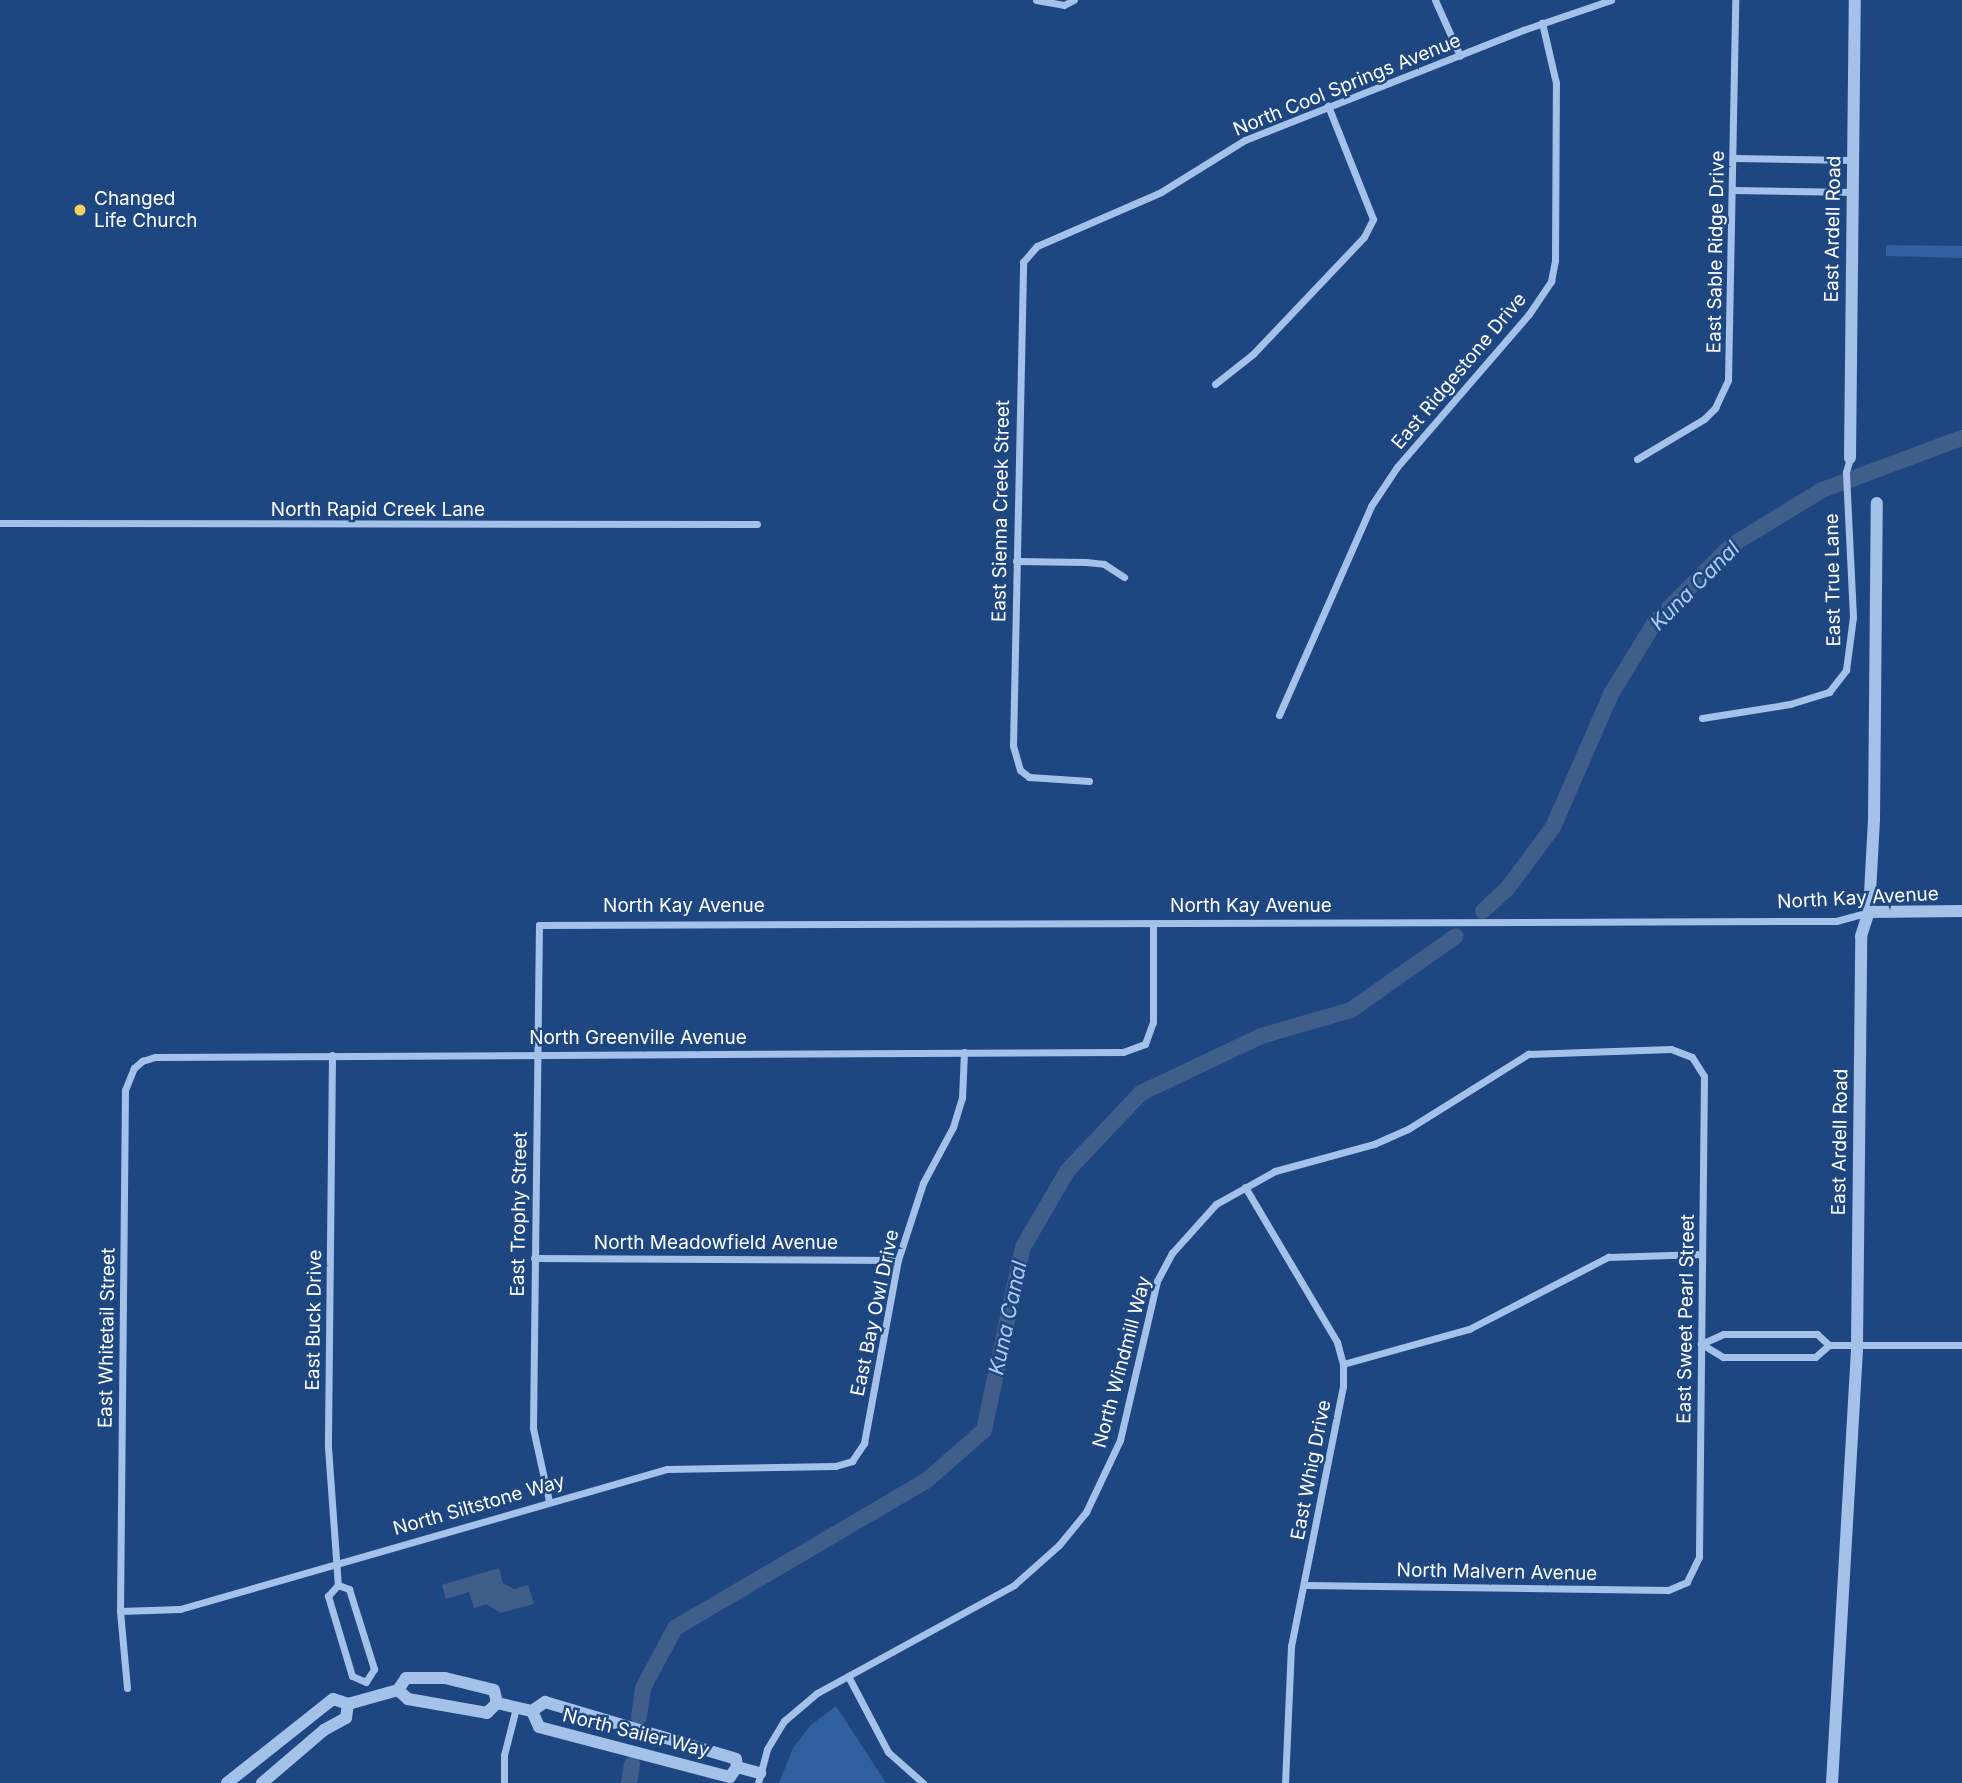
<!DOCTYPE html>
<html>
<head>
<meta charset="utf-8">
<style>
	body { margin:0 }
	#map { position:relative; width:1962px; height:1783px; overflow:hidden; background:#1e4782; font-family:Inter,sans-serif }
	div>[style] { position:absolute }
	.green>* { inset:0; background:#3160a0 }
	.water>* { inset:0; background:#3f5e89 }
	.canal>* { height:16px; margin:-8px; padding:0 8px; transform-origin:8px; border-radius:8px; background:#3f5e89 }
	.minor>* { height:7px; margin:-3.5px; padding:0 3.5px; transform-origin:3.5px; border-radius:3.5px; background:#a3c1e9 }
	.tertiary>* { height:12px; margin:-6px; padding:0 6px; transform-origin:6px; border-radius:6px; background:#a3c1e9 }
	.dots>* { width:19px; height:19px; translate:-50% -50%; box-sizing:border-box; border:4px solid #1e4782; border-radius:50% }
	span { translate:-50% -50%; white-space:nowrap; text-align:center; line-height:1.15; -webkit-text-stroke:5px #1e4782; paint-order:stroke }
	.street-label { font-size:19px; color:#fff }
	.poi-label { font-size:19px; color:#fff }
	.left { translate:0 -50%; text-align:left }
	.water-label { font-size:21px; color:#aecbf1; font-style:italic }
</style>
</head>
<body>
<div id="map">
	<div class="green">
		<i style="clip-path:polygon(1886px 245px,1962px 246px,1962px 258px,1886px 256px)"></i>
		<i style="clip-path:polygon(836px 1706px,886px 1783px,779px 1783px,793px 1748px,811px 1725px)"></i>
	</div>
	<div class="water">
		<i style="clip-path:polygon(499px 1568px,503px 1583px,514px 1589px,528px 1585px,534px 1604px,501px 1613px,486px 1604px,474px 1608px,469px 1592px,446px 1599px,442px 1585px)"></i>
	</div>
	<div class="canal">
		<i style="left:1483px;top:911px;width:33px;rotate:-43deg"></i>
		<i style="left:1507px;top:889px;width:77px;rotate:-53.4deg"></i>
		<i style="left:1553px;top:827px;width:145px;rotate:-66.4deg"></i>
		<i style="left:1611px;top:694px;width:84px;rotate:-58.6deg"></i>
		<i style="left:1655px;top:622px;width:109px;rotate:-45deg"></i>
		<i style="left:1732px;top:545px;width:105px;rotate:-31.4deg"></i>
		<i style="left:1822px;top:490px;width:149px;rotate:-20.4deg"></i>
		<i style="left:639px;top:1717px;width:29px;rotate:-82deg"></i>
		<i style="left:643px;top:1688px;width:68px;rotate:-61.9deg"></i>
		<i style="left:675px;top:1628px;width:291px;rotate:-30.4deg"></i>
		<i style="left:926px;top:1481px;width:77px;rotate:-41.3deg"></i>
		<i style="left:984px;top:1430px;width:187px;rotate:-78deg"></i>
		<i style="left:1023px;top:1247px;width:89px;rotate:-59.7deg"></i>
		<i style="left:1068px;top:1170px;width:106px;rotate:-46.5deg"></i>
		<i style="left:1141px;top:1093px;width:133px;rotate:-25.4deg"></i>
		<i style="left:1261px;top:1036px;width:94px;rotate:-16.1deg"></i>
		<i style="left:1351px;top:1010px;width:128px;rotate:-35.2deg"></i>
		<i style="left:629px;top:1783px;width:19px;rotate:-81deg"></i>
	</div>
	<div class="minor">
		<i style="left:1036px;top:0;width:28px;rotate:10deg"></i>
		<i style="left:1064px;top:5px;width:11px;rotate:-27deg"></i>
		<i style="left:1435px;top:0;width:61px;rotate:65.9deg"></i>
		<i style="left:1734px;top:158px;width:119px;rotate:1deg"></i>
		<i style="left:1733px;top:190px;width:120px;rotate:1deg"></i>
		<i style="left:1215px;top:384px;width:48px;rotate:-38.3deg"></i>
		<i style="left:1253px;top:354px;width:161px;rotate:-46.5deg"></i>
		<i style="left:1364px;top:237px;width:20px;rotate:-63deg"></i>
		<i style="left:1373px;top:219px;width:122px;rotate:-111.7deg"></i>
		<i style="left:1637px;top:459px;width:78px;rotate:-30.8deg"></i>
		<i style="left:1704px;top:419px;width:16px;rotate:-45deg"></i>
		<i style="left:1715px;top:408px;width:31px;rotate:-65deg"></i>
		<i style="left:1728px;top:380px;width:380px;rotate:-88.9deg"></i>
		<i style="left:0;top:523px;width:757px;rotate:0.08deg"></i>
		<i style="left:1016px;top:561px;width:70px;rotate:0.8deg"></i>
		<i style="left:1086px;top:562px;width:18px;rotate:6deg"></i>
		<i style="left:1104px;top:564px;width:24px;rotate:33deg"></i>
		<i style="left:1279px;top:715px;width:228px;rotate:-66.2deg"></i>
		<i style="left:1371px;top:506px;width:47px;rotate:-56.3deg"></i>
		<i style="left:1397px;top:467px;width:202px;rotate:-49.2deg"></i>
		<i style="left:1529px;top:314px;width:40px;rotate:-56deg"></i>
		<i style="left:1551px;top:281px;width:21px;rotate:-79deg"></i>
		<i style="left:1555px;top:260px;width:177px;rotate:-89.7deg"></i>
		<i style="left:1556px;top:83px;width:62px;rotate:-103.1deg"></i>
		<i style="left:1702px;top:718px;width:89px;rotate:-9deg"></i>
		<i style="left:1790px;top:704px;width:41px;rotate:-17.1deg"></i>
		<i style="left:1829px;top:692px;width:28px;rotate:-52deg"></i>
		<i style="left:1846px;top:670px;width:53px;rotate:-82.5deg"></i>
		<i style="left:1853px;top:617px;width:145px;rotate:-92.8deg"></i>
		<i style="left:1846px;top:472px;width:15px;rotate:-74deg"></i>
		<i style="left:1089px;top:781px;width:60px;rotate:-176.2deg"></i>
		<i style="left:1029px;top:777px;width:11px;rotate:-142deg"></i>
		<i style="left:1020px;top:770px;width:25px;rotate:-106deg"></i>
		<i style="left:1013px;top:746px;width:484px;rotate:-88.8deg"></i>
		<i style="left:1023px;top:262px;width:21px;rotate:-49deg"></i>
		<i style="left:1037px;top:246px;width:135px;rotate:-23.5deg"></i>
		<i style="left:1161px;top:192px;width:99px;rotate:-31.8deg"></i>
		<i style="left:1245px;top:140px;width:299px;rotate:-21.6deg"></i>
		<i style="left:1523px;top:30px;width:93px;rotate:-18.8deg"></i>
		<i style="left:332px;top:1055px;width:392px;rotate:90.6deg"></i>
		<i style="left:328px;top:1447px;width:138px;rotate:85.9deg"></i>
		<i style="left:1245px;top:1187px;width:180px;rotate:59.3deg"></i>
		<i style="left:1337px;top:1342px;width:23px;rotate:75deg"></i>
		<i style="left:1343px;top:1364px;width:22px;rotate:90deg"></i>
		<i style="left:1343px;top:1386px;width:265px;rotate:101.3deg"></i>
		<i style="left:1291px;top:1646px;width:137px;rotate:92.5deg"></i>
		<i style="left:534px;top:1258px;width:364px;rotate:0.3deg"></i>
		<i style="left:1723px;top:1334px;width:94px"></i>
		<i style="left:1817px;top:1334px;width:16px;rotate:43deg"></i>
		<i style="left:1829px;top:1345px;width:18px;rotate:139deg"></i>
		<i style="left:1815px;top:1357px;width:92px;rotate:180deg"></i>
		<i style="left:1723px;top:1357px;width:26px;rotate:-149deg"></i>
		<i style="left:1701px;top:1344px;width:24px;rotate:-24deg"></i>
		<i style="left:1829px;top:1345px;width:133px"></i>
		<i style="left:1343px;top:1364px;width:131px;rotate:-15.5deg"></i>
		<i style="left:1469px;top:1329px;width:157px;rotate:-27.4deg"></i>
		<i style="left:1608px;top:1257px;width:94px;rotate:-1.8deg"></i>
		<i style="left:549px;top:1501px;width:75px;rotate:-102.4deg"></i>
		<i style="left:533px;top:1428px;width:503px;rotate:-89.32deg"></i>
		<i style="left:539px;top:925px;width:1297px;rotate:-0.18deg"></i>
		<i style="left:1836px;top:921px;width:34px;rotate:-15deg"></i>
		<i style="left:338px;top:1585px;width:12px;rotate:20deg"></i>
		<i style="left:349px;top:1589px;width:84px;rotate:72.6deg"></i>
		<i style="left:374px;top:1669px;width:15px;rotate:122deg"></i>
		<i style="left:366px;top:1682px;width:15px;rotate:-157deg"></i>
		<i style="left:352px;top:1676px;width:84px;rotate:-106.7deg"></i>
		<i style="left:328px;top:1596px;width:15px;rotate:-48deg"></i>
		<i style="left:120px;top:1611px;width:60px;rotate:-1.9deg"></i>
		<i style="left:180px;top:1609px;width:507px;rotate:-16.04deg"></i>
		<i style="left:667px;top:1469px;width:168px;rotate:-1deg"></i>
		<i style="left:835px;top:1466px;width:18px;rotate:-16deg"></i>
		<i style="left:852px;top:1461px;width:22px;rotate:-56deg"></i>
		<i style="left:864px;top:1443px;width:186px;rotate:-79.5deg"></i>
		<i style="left:898px;top:1260px;width:81px;rotate:-72deg"></i>
		<i style="left:923px;top:1183px;width:64px;rotate:-61.8deg"></i>
		<i style="left:953px;top:1127px;width:30px;rotate:-73deg"></i>
		<i style="left:962px;top:1098px;width:46px;rotate:-87.5deg"></i>
		<i style="left:848px;top:1676px;width:86px;rotate:62.2deg"></i>
		<i style="left:888px;top:1752px;width:47px;rotate:41.5deg"></i>
		<i style="left:127px;top:1688px;width:77px;rotate:-95.2deg"></i>
		<i style="left:120px;top:1611px;width:521px;rotate:-89.45deg"></i>
		<i style="left:125px;top:1090px;width:24px;rotate:-68deg"></i>
		<i style="left:134px;top:1068px;width:11px;rotate:-41deg"></i>
		<i style="left:142px;top:1061px;width:14px;rotate:-17deg"></i>
		<i style="left:155px;top:1057px;width:968px;rotate:-0.3deg"></i>
		<i style="left:1123px;top:1052px;width:23px;rotate:-20deg"></i>
		<i style="left:1145px;top:1044px;width:23px;rotate:-70deg"></i>
		<i style="left:1153px;top:1022px;width:96px;rotate:-90deg"></i>
		<i style="left:504px;top:1783px;width:28px;rotate:-90deg"></i>
		<i style="left:504px;top:1755px;width:49px;rotate:-75.7deg"></i>
		<i style="left:758px;top:1783px;width:35px;rotate:-75deg"></i>
		<i style="left:767px;top:1749px;width:33px;rotate:-59deg"></i>
		<i style="left:784px;top:1721px;width:43px;rotate:-40.3deg"></i>
		<i style="left:817px;top:1693px;width:225px;rotate:-28.7deg"></i>
		<i style="left:1014px;top:1585px;width:60px;rotate:-41.6deg"></i>
		<i style="left:1059px;top:1545px;width:43px;rotate:-50.7deg"></i>
		<i style="left:1086px;top:1512px;width:80px;rotate:-64.7deg"></i>
		<i style="left:1120px;top:1440px;width:163px;rotate:-76.9deg"></i>
		<i style="left:1157px;top:1281px;width:32px;rotate:-62deg"></i>
		<i style="left:1172px;top:1253px;width:66px;rotate:-48.1deg"></i>
		<i style="left:1216px;top:1204px;width:68px;rotate:-29.2deg"></i>
		<i style="left:1275px;top:1171px;width:103px;rotate:-15.3deg"></i>
		<i style="left:1374px;top:1144px;width:37px;rotate:-24deg"></i>
		<i style="left:1408px;top:1129px;width:142px;rotate:-32deg"></i>
		<i style="left:1528px;top:1054px;width:143px;rotate:-2deg"></i>
		<i style="left:1671px;top:1049px;width:22px;rotate:21deg"></i>
		<i style="left:1692px;top:1057px;width:22px;rotate:58deg"></i>
		<i style="left:1704px;top:1076px;width:481px;rotate:90.6deg"></i>
		<i style="left:1699px;top:1557px;width:28px;rotate:116deg"></i>
		<i style="left:1687px;top:1582px;width:21px;rotate:157deg"></i>
		<i style="left:1668px;top:1590px;width:363px;rotate:-179.2deg"></i>
	</div>
	<div class="tertiary">
		<i style="left:1850px;top:458px;width:458px;rotate:-89.4deg"></i>
		<i style="left:1869px;top:912px;width:93px;rotate:-0.6deg"></i>
		<i style="left:398px;top:1690px;width:13px;rotate:42deg"></i>
		<i style="left:408px;top:1699px;width:80px;rotate:10deg"></i>
		<i style="left:487px;top:1713px;width:14px;rotate:-45deg"></i>
		<i style="left:497px;top:1703px;width:36px;rotate:13deg"></i>
		<i style="left:532px;top:1711px;width:16px;rotate:-35deg"></i>
		<i style="left:545px;top:1702px;width:199px;rotate:16.6deg"></i>
		<i style="left:736px;top:1759px;width:8px;rotate:83deg"></i>
		<i style="left:532px;top:1711px;width:17px;rotate:66deg"></i>
		<i style="left:539px;top:1727px;width:197px;rotate:14.7deg"></i>
		<i style="left:730px;top:1777px;width:12px;rotate:-55deg"></i>
		<i style="left:737px;top:1767px;width:24px;rotate:15deg"></i>
		<i style="left:227px;top:1783px;width:135px;rotate:-38.4deg"></i>
		<i style="left:333px;top:1699px;width:16px;rotate:18deg"></i>
		<i style="left:348px;top:1704px;width:52px;rotate:-15.6deg"></i>
		<i style="left:398px;top:1690px;width:14px;rotate:-56deg"></i>
		<i style="left:406px;top:1678px;width:39px"></i>
		<i style="left:445px;top:1678px;width:50px;rotate:13.8deg"></i>
		<i style="left:494px;top:1690px;width:13px;rotate:77deg"></i>
		<i style="left:262px;top:1783px;width:82px;rotate:-40.5deg"></i>
		<i style="left:324px;top:1730px;width:25px;rotate:-29deg"></i>
		<i style="left:346px;top:1718px;width:14px;rotate:-82deg"></i>
		<i style="left:1832px;top:1783px;width:439px;rotate:-86.7deg"></i>
		<i style="left:1857px;top:1345px;width:409px;rotate:-89.4deg"></i>
		<i style="left:1861px;top:936px;width:25px;rotate:-72deg"></i>
		<i style="left:1869px;top:912px;width:92px;rotate:-86.9deg"></i>
		<i style="left:1874px;top:820px;width:317px;rotate:-89.5deg"></i>
	</div>
	<div class="dots">
		<i style="left:80px;top:210px;background:#f9d162"></i>
	</div>
	<div class="street-label">
		<span style="left:1347px;top:85px;rotate:-22deg">North Cool Springs Avenue</span>
		<span style="left:1833px;top:229px;rotate:-89deg">East Ardell Road</span>
		<span style="left:1716px;top:252px;rotate:-89deg">East Sable Ridge Drive</span>
		<span style="left:1459px;top:371px;rotate:-50deg">East Ridgestone Drive</span>
		<span style="left:378px;top:510px">North Rapid Creek Lane</span>
		<span style="left:1001px;top:511px;rotate:-89deg">East Sienna Creek Street</span>
		<span style="left:1833px;top:580px;rotate:-91deg">East True Lane</span>
		<span style="left:1858px;top:898px;rotate:-3deg">North Kay Avenue</span>
		<span style="left:684px;top:906px">North Kay Avenue</span>
		<span style="left:1251px;top:906px">North Kay Avenue</span>
		<span style="left:638px;top:1038px">North Greenville Avenue</span>
		<span style="left:1840px;top:1142px;rotate:-89deg">East Ardell Road</span>
		<span style="left:519px;top:1214px;rotate:-89deg">East Trophy Street</span>
		<span style="left:716px;top:1243px">North Meadowfield Avenue</span>
		<span style="left:875px;top:1313px;rotate:-78deg">East Bay Owl Drive</span>
		<span style="left:1686px;top:1319px;rotate:-89deg">East Sweet Pearl Street</span>
		<span style="left:314px;top:1320px;rotate:-89deg">East Buck Drive</span>
		<span style="left:107px;top:1338px;rotate:-89deg">East Whitetail Street</span>
		<span style="left:1122px;top:1362px;rotate:-75deg">North Windmill Way</span>
		<span style="left:1311px;top:1470px;rotate:-79deg">East Whig Drive</span>
		<span style="left:479px;top:1505px;rotate:-16deg">North Siltstone Way</span>
		<span style="left:1497px;top:1572px;rotate:1deg">North Malvern Avenue</span>
		<span style="left:636px;top:1733px;rotate:14deg">North Sailer Way</span>
	</div>
	<div class="poi-label">
		<span class="left" style="left:94px;top:210px">Changed<br>Life Church</span>
	</div>
	<div class="water-label">
		<span style="left:1695px;top:586px;rotate:-45deg">Kuna Canal</span>
		<span style="left:1008px;top:1318px;rotate:-78deg">Kuna Canal</span>
	</div>
</div>
</body>
</html>
